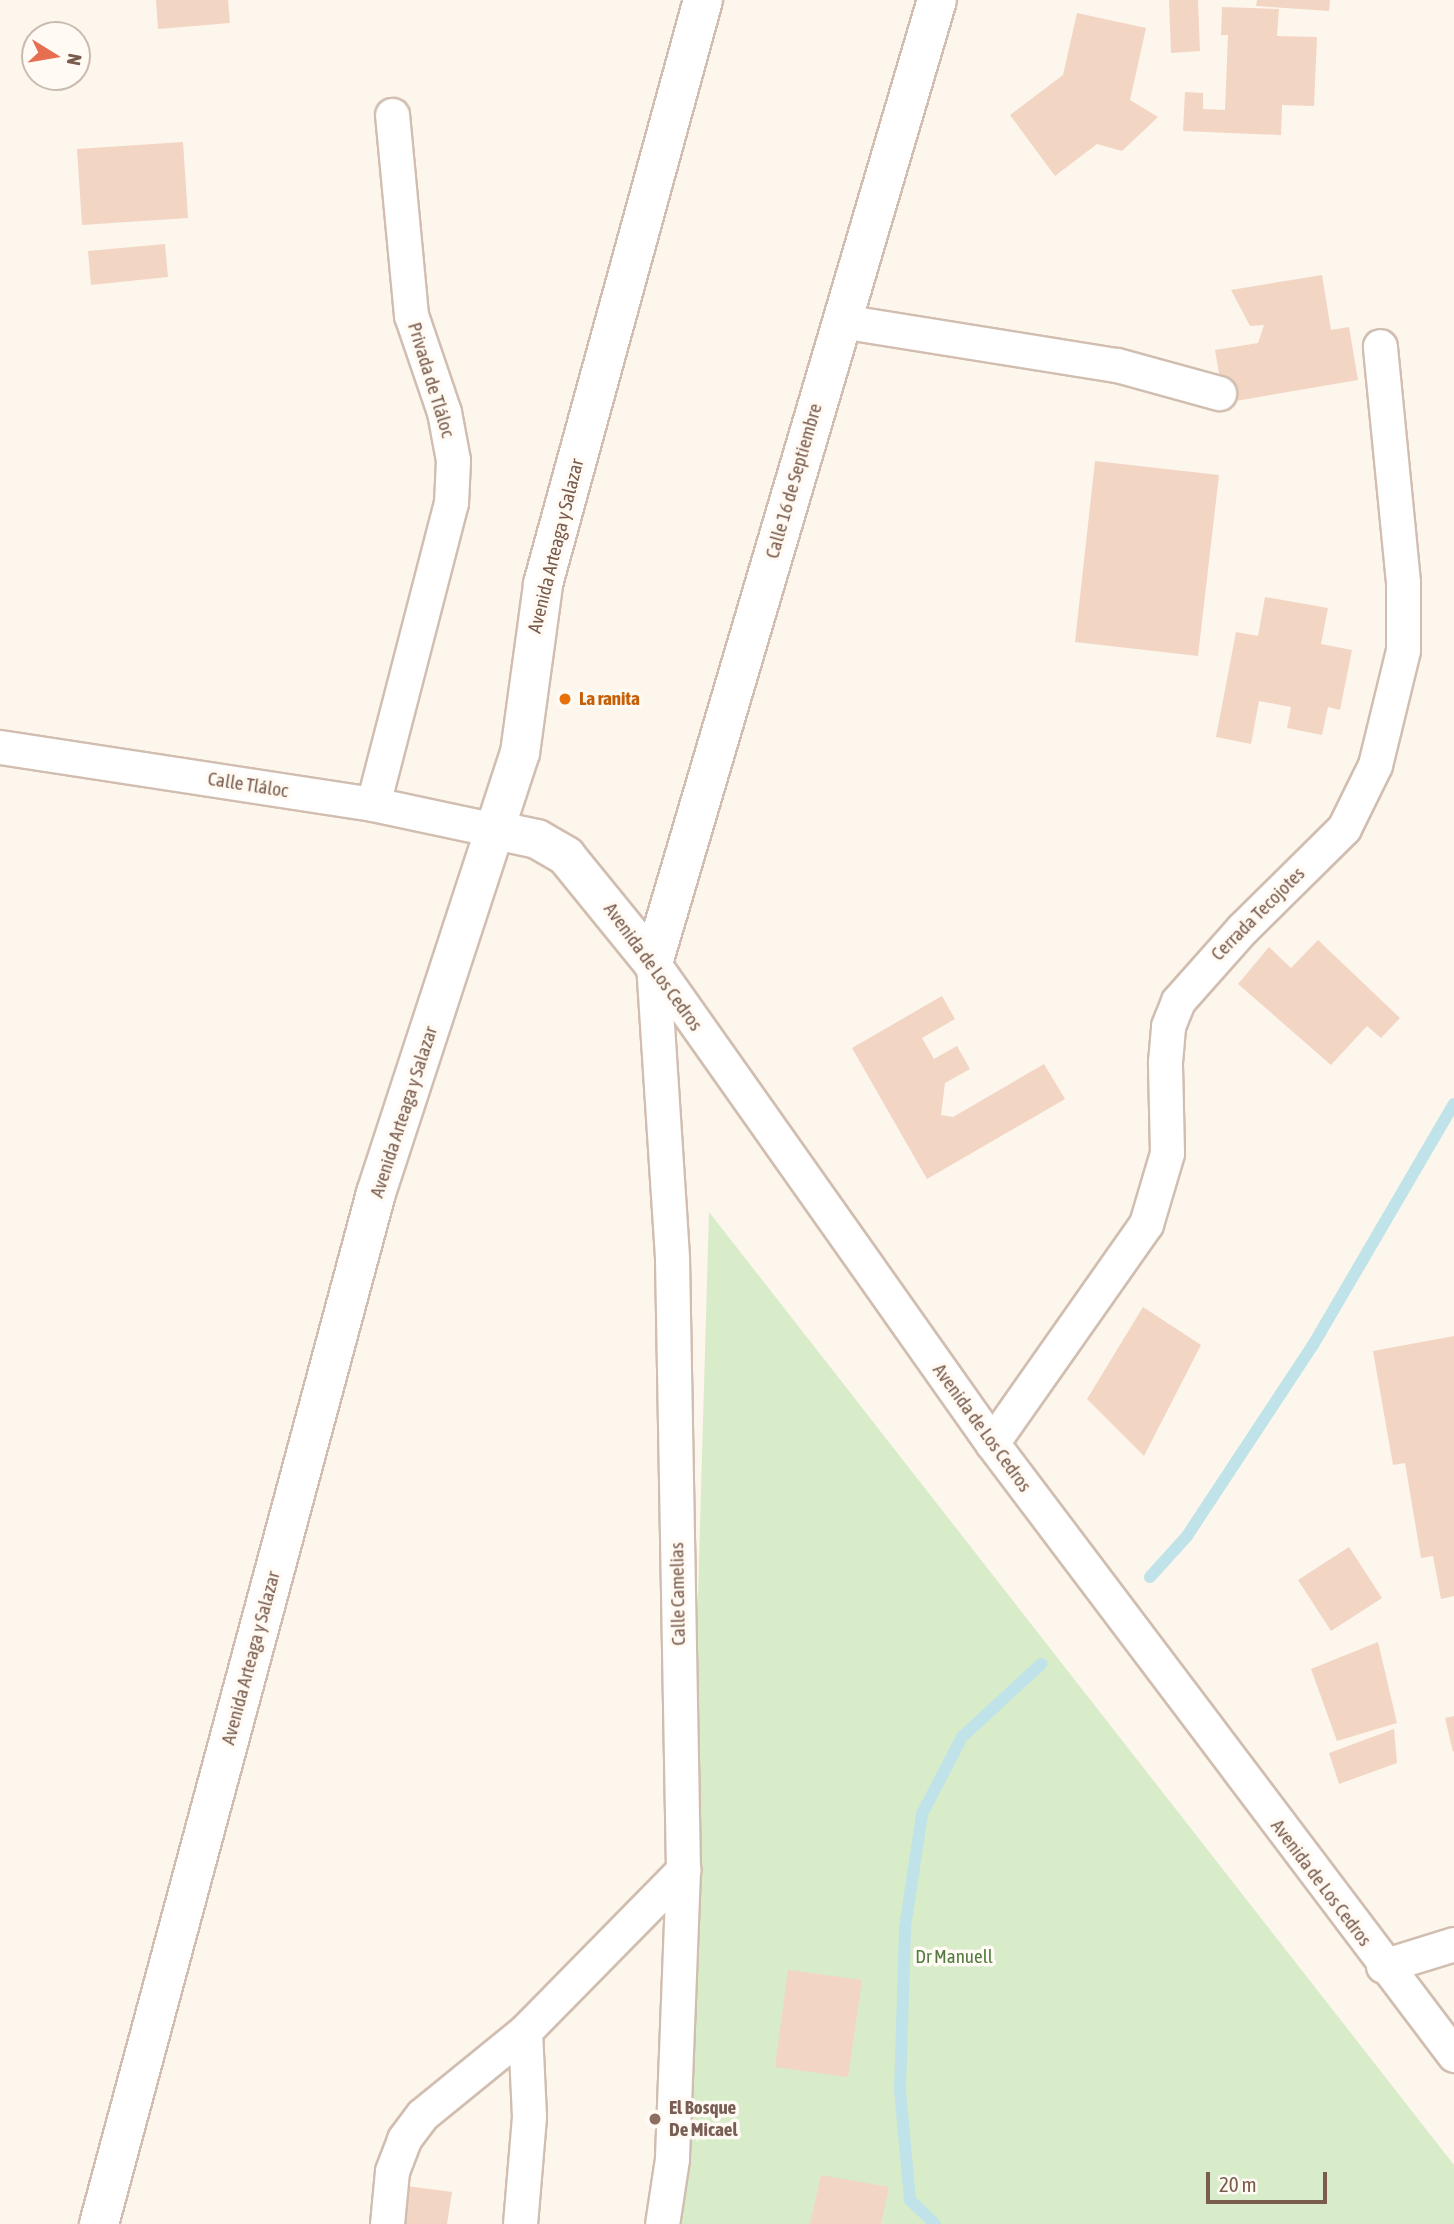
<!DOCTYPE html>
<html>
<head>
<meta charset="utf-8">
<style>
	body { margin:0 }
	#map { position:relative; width:1454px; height:2224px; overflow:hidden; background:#fdf6ec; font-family:"Asap Condensed",sans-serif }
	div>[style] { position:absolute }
	.green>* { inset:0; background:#d8ecc9 }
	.stream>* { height:12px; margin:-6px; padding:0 6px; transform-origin:6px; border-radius:6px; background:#bfe3e8 }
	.building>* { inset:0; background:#f3d5c3 }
	.roads { filter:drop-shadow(2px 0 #d1beb0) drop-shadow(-2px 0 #d1beb0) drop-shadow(0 2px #d1beb0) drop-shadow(0 -2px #d1beb0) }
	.minor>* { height:33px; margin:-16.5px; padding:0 16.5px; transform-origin:16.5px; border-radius:16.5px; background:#fff }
	.tertiary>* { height:38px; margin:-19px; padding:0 19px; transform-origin:19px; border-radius:19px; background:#fff }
	.dots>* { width:19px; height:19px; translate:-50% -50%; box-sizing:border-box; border:4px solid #fffaf3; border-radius:50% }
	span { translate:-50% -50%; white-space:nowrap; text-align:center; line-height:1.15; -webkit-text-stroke:7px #fffaf3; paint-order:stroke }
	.street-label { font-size:19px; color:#7a5c4d }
	.food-label { font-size:19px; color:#c56008; font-weight:700 }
	.left { translate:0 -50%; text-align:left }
	.park-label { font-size:19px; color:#537a41 }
	.education-label { font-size:19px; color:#785e54; font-weight:700 }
	.north { position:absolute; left:21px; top:21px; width:70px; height:70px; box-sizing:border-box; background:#fffaf3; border:2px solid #cabbb1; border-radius:50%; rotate:101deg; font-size:19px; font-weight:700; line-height:28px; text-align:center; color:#7a5c4d }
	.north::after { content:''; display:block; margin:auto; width:24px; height:32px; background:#e76f51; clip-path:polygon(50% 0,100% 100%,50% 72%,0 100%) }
	.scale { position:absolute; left:1206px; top:2172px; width:121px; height:32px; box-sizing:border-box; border:4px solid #7a5c4d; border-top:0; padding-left:9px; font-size:21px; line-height:24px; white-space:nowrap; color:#7a5c4d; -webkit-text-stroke:5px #fffaf3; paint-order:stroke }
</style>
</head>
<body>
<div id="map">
	<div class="green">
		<i style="clip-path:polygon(709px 1212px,1454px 2165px,1454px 2224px,680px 2224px)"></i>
	</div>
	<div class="stream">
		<i style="left:1150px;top:1577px;width:55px;rotate:-47.9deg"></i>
		<i style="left:1187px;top:1536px;width:229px;rotate:-56.6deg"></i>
		<i style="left:1313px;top:1345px;width:279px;rotate:-59.7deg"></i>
		<i style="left:935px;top:2224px;width:35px;rotate:-136deg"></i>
		<i style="left:910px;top:2200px;width:110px;rotate:-95.2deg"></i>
		<i style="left:900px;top:2090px;width:163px;rotate:-88.2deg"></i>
		<i style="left:905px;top:1927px;width:114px;rotate:-81.4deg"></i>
		<i style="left:922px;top:1814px;width:87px;rotate:-62.5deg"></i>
		<i style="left:962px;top:1737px;width:108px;rotate:-42.7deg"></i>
	</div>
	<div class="building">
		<i style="clip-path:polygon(156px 0,228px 0,230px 23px,158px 29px)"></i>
		<i style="clip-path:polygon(1169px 0,1198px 0,1200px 51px,1171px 53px)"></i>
		<i style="clip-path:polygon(1257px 0,1330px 0,1329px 11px,1256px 6px)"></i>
		<i style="clip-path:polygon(1222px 7px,1279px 9px,1277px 36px,1317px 37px,1314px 106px,1282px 105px,1281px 135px,1183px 131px,1185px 92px,1203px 93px,1203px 109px,1225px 110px,1228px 35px,1221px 35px)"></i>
		<i style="clip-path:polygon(1077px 13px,1146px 28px,1130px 100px,1158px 117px,1122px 151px,1097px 144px,1055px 176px,1010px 115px,1063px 75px)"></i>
		<i style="clip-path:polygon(183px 142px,188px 218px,82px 225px,77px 149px)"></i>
		<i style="clip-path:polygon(165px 244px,168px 277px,91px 285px,88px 251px)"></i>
		<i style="clip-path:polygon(1322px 275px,1331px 330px,1349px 327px,1358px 380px,1224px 403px,1215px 350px,1258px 343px,1264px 325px,1250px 326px,1231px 290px)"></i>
		<i style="clip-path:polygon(1095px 461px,1219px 475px,1198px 656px,1075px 642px)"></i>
		<i style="clip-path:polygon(1265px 597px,1328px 608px,1321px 644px,1352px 650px,1340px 710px,1328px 707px,1322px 735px,1287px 728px,1291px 707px,1259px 701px,1251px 744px,1216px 737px,1236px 632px,1258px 636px)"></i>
		<i style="clip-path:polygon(1318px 940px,1400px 1018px,1381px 1038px,1367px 1026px,1331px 1065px,1238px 984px,1269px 947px,1291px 968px)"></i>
		<i style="clip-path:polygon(942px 996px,955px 1019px,922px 1038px,934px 1059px,957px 1046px,970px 1069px,945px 1083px,941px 1115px,953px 1117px,1044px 1064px,1065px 1099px,927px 1179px,852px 1048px)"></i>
		<i style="clip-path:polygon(1143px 1307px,1201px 1345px,1144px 1456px,1087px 1399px)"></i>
		<i style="clip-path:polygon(1454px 1336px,1454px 1596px,1441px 1599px,1433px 1556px,1421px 1558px,1405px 1463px,1393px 1465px,1373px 1351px)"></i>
		<i style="clip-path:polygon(1349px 1547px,1382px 1598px,1331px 1631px,1298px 1580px)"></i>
		<i style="clip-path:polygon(1378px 1642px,1397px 1723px,1337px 1741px,1311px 1669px)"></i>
		<i style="clip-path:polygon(1454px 1716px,1454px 1751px,1453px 1752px,1445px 1718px)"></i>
		<i style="clip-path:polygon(1394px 1729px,1397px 1763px,1339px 1784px,1329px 1753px)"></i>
		<i style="clip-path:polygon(788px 1970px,862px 1980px,848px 2077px,775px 2067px)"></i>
		<i style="clip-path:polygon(821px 2175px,889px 2187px,881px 2224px,810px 2224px)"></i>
		<i style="clip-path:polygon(399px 2185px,452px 2192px,447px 2224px,383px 2224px)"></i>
	</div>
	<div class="roads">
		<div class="minor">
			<i style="left:841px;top:321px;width:279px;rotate:9.1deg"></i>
			<i style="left:1117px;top:365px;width:106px;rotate:15.4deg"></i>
			<i style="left:0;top:747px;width:377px;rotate:8.7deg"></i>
			<i style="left:373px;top:804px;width:125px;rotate:12deg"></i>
			<i style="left:373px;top:804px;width:311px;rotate:-75.5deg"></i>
			<i style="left:451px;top:503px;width:43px;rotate:-87.3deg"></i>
			<i style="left:453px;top:460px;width:49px;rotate:-100.6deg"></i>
			<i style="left:444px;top:412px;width:102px;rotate:-108.8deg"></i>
			<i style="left:411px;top:315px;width:201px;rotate:-95.4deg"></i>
			<i style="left:653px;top:963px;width:588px;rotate:54.77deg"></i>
			<i style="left:992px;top:1443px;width:767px;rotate:52.95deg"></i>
			<i style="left:653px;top:963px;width:296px;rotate:86.3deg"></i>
			<i style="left:672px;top:1258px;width:612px;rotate:88.97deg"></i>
			<i style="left:683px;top:1870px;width:289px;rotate:92.2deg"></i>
			<i style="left:672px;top:2159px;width:66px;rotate:98.7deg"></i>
			<i style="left:992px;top:1443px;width:268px;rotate:-54.9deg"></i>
			<i style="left:1146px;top:1224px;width:74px;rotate:-73.5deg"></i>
			<i style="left:1167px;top:1153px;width:91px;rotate:-91.3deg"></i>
			<i style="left:1165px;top:1062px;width:36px;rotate:-85deg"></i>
			<i style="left:1168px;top:1026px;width:27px;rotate:-68deg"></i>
			<i style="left:1178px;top:1001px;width:96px;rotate:-48.4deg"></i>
			<i style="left:1242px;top:929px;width:144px;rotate:-44.7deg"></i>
			<i style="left:1344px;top:828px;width:70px;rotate:-63.8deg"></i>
			<i style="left:1375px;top:765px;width:118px;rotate:-76.3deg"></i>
			<i style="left:1403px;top:650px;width:68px;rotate:-90deg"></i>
			<i style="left:1403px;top:582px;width:237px;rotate:-95.6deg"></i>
			<i style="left:1383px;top:1966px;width:74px;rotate:-17.2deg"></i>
			<i style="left:387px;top:2224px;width:53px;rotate:-84.6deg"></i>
			<i style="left:392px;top:2171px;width:34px;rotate:-69deg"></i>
			<i style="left:404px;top:2139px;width:30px;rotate:-53deg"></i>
			<i style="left:422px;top:2115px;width:133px;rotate:-39.2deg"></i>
			<i style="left:520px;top:2224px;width:108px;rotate:-85.2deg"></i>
			<i style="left:529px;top:2116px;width:85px;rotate:-92.7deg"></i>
			<i style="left:525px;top:2031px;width:226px;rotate:-45.5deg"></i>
		</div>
		<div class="tertiary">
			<i style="left:495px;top:830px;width:43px;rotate:12.1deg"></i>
			<i style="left:537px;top:839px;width:34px;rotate:30deg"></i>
			<i style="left:566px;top:856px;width:138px;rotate:50.9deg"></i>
			<i style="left:653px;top:963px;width:1004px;rotate:-73.57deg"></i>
			<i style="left:99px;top:2224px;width:1068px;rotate:-74.96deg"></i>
			<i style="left:376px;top:1193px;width:463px;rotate:-71.9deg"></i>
			<i style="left:520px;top:753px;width:171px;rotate:-82.2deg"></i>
			<i style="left:543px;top:584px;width:606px;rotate:-74.68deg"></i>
		</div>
	</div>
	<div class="dots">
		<i style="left:565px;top:699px;background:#e8710a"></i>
		<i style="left:655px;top:2119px;background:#8d6e63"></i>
	</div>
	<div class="street-label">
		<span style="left:431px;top:380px;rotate:73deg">Privada de Tláloc</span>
		<span style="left:794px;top:481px;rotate:-74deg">Calle 16 de Septiembre</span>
		<span style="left:556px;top:546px;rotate:-76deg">Avenida Arteaga y Salazar</span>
		<span style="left:248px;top:785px;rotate:9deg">Calle Tláloc</span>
		<span style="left:1258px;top:914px;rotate:-45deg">Cerrada Tecojotes</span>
		<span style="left:653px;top:967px;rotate:54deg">Avenida de Los Cedros</span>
		<span style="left:404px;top:1112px;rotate:-72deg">Avenida Arteaga y Salazar</span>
		<span style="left:982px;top:1428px;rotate:54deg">Avenida de Los Cedros</span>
		<span style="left:678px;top:1594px;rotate:-91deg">Calle Camelias</span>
		<span style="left:251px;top:1658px;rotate:-75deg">Avenida Arteaga y Salazar</span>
		<span style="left:1321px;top:1883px;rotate:53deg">Avenida de Los Cedros</span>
	</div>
	<div class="food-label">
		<span class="left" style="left:579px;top:699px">La ranita</span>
	</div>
	<div class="park-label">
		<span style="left:954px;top:1957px">Dr Manuell</span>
	</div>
	<div class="education-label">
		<span class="left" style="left:669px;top:2119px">El Bosque<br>De Micael</span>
	</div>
	<div class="north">N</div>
	<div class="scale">20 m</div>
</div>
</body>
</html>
